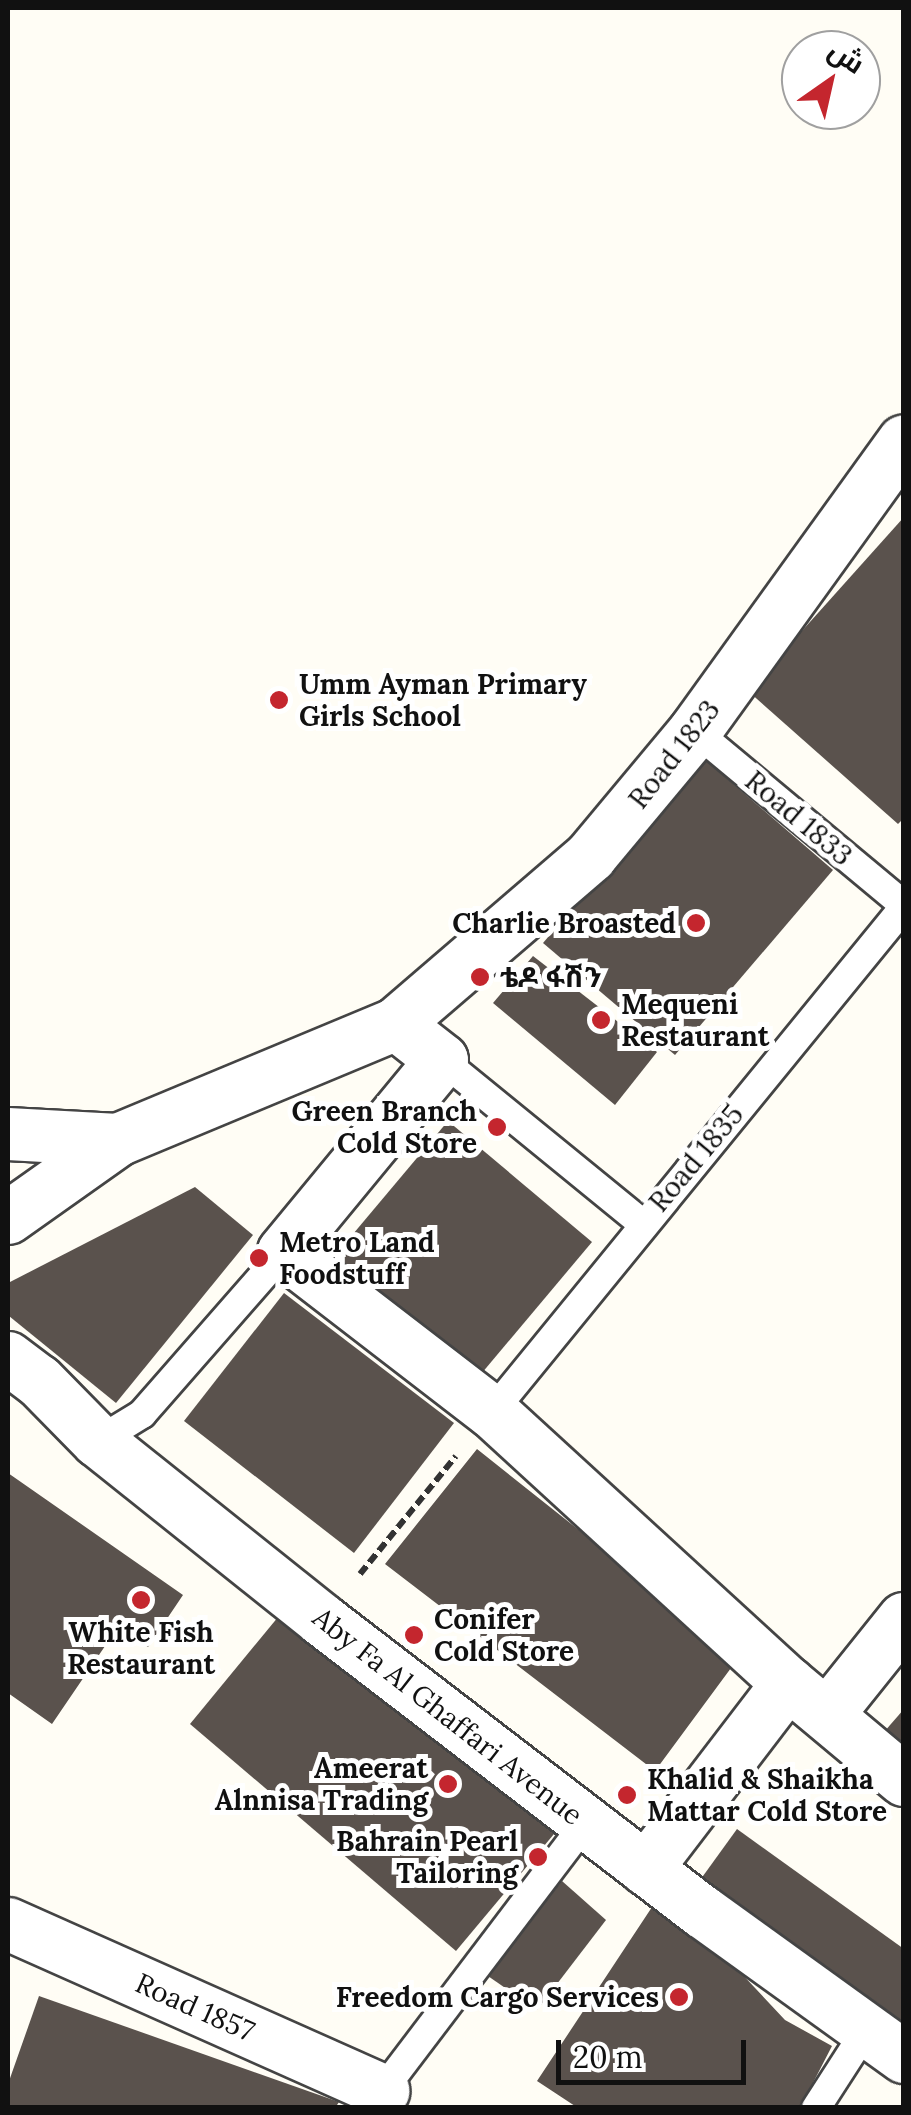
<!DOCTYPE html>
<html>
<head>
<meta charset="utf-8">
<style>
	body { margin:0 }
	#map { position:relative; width:911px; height:2115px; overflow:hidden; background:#fffdf5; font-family:Lora,Cairo,"Noto Sans Ethiopic",serif }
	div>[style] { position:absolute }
	.building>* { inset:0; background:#5a524d }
	.path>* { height:6px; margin-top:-3px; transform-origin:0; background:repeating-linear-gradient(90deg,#333 0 10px,transparent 0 15px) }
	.roads { filter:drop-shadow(2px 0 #444) drop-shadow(-2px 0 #444) drop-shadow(0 2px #444) drop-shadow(0 -2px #444) }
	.lane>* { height:28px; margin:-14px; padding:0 14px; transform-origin:14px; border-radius:14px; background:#fff }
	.street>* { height:52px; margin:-26px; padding:0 26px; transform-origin:26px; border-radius:26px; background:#fff }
	.dots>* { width:28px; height:28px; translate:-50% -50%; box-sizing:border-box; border:5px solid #fff; border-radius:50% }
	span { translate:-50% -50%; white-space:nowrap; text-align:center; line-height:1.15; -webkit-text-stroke:10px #fff; paint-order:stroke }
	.poi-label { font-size:28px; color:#111; font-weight:700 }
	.left { translate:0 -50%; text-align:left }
	.right { translate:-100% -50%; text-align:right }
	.street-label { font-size:28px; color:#111 }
	.frame { position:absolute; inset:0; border:10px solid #111; pointer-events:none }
	.north { position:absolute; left:781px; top:30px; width:100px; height:100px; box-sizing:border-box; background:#fff; border:2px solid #a0a0a0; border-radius:50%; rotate:34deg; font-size:28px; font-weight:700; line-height:40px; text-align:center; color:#111 }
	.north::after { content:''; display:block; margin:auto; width:35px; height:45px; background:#c4262e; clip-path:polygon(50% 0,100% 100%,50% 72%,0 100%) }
	.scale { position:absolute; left:556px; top:2040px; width:190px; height:45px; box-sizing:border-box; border:5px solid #111; border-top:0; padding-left:12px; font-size:30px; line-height:35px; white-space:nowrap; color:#111; -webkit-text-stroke:8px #fff; paint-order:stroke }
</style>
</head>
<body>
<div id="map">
	<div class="building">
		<i style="clip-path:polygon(904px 517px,904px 818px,898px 824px,748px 691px)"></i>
		<i style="clip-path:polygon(702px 757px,833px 870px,675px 1055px,543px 943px)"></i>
		<i style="clip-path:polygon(533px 956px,657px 1052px,615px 1105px,493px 1003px)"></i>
		<i style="clip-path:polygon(448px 1121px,592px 1242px,471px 1386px,327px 1265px)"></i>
		<i style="clip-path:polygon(195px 1187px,253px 1235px,116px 1403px,9px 1316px,10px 1282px)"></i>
		<i style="clip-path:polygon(284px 1293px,454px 1423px,354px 1553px,184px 1421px)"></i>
		<i style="clip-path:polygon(477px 1449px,633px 1573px,729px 1639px,731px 1668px,655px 1771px,385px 1564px)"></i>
		<i style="clip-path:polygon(8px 1473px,183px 1595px,148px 1647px,118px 1627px,52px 1724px,8px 1693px)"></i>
		<i style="clip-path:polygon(288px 1605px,559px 1828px,456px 1951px,190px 1724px)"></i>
		<i style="clip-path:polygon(904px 1709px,904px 1749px,884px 1732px)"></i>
		<i style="clip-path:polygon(737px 1829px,904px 1949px,904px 2048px,690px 1894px)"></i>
		<i style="clip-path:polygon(562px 1881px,606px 1920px,537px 2010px,485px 1974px)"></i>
		<i style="clip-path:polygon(656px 1901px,724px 1955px,785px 2020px,832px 2046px,800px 2108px,578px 2108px,537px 2081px)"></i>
		<i style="clip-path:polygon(39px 1996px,339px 2102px,335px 2108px,12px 2108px,8px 2104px,8px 2084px)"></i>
	</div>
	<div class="path">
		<i style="left:360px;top:1574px;width:152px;rotate:-50.9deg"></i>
	</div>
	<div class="roads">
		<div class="lane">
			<i style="left:695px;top:731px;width:272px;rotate:39.8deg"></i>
			<i style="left:442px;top:1060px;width:258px;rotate:39.2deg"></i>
			<i style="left:492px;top:1412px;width:652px;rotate:-50.79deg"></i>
			<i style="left:98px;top:1441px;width:52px;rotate:-31.5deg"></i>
			<i style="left:142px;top:1414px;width:215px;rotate:-48.8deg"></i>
			<i style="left:376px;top:2099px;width:348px;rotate:-52.8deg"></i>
			<i style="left:816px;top:2108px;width:90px;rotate:-57.2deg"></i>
		</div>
		<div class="street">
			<i style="left:396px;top:1024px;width:58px;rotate:38deg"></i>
			<i style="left:442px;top:1060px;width:249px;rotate:129.5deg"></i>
			<i style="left:284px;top:1252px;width:262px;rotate:37.6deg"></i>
			<i style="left:492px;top:1412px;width:401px;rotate:42.5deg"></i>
			<i style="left:788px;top:1683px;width:151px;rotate:39.9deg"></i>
			<i style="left:8px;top:1134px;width:110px;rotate:3.1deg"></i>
			<i style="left:8px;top:1218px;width:135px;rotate:-35.3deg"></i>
			<i style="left:118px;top:1140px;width:301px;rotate:-22.6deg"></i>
			<i style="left:396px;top:1024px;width:257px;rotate:-40.7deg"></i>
			<i style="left:591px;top:856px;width:163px;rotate:-50.2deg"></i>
			<i style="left:695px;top:731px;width:357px;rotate:-54.2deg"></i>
			<i style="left:8px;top:1358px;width:39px;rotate:37deg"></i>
			<i style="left:39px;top:1381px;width:84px;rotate:45.5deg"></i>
			<i style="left:98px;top:1441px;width:287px;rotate:38.6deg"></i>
			<i style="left:322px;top:1620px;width:480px;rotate:37.5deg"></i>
			<i style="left:703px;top:1912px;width:248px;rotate:35.8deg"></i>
			<i style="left:828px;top:1714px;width:122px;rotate:-51.3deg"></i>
			<i style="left:646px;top:1869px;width:234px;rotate:-52.6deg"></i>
			<i style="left:8px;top:1924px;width:411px;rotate:24deg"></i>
		</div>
	</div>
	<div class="dots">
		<i style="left:279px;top:700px;background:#c4262e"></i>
		<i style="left:696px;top:923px;background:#c4262e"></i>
		<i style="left:480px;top:977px;background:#c4262e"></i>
		<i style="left:601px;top:1020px;background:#c4262e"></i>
		<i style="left:497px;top:1127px;background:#c4262e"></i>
		<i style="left:259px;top:1258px;background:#c4262e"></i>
		<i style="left:141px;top:1600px;background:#c4262e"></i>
		<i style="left:414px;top:1635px;background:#c4262e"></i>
		<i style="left:448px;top:1784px;background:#c4262e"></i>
		<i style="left:627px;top:1795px;background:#c4262e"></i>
		<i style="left:538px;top:1857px;background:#c4262e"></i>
		<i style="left:679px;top:1997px;background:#c4262e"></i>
	</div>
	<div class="poi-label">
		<span class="left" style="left:299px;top:700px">Umm Ayman Primary<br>Girls School</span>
		<span class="right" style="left:676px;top:923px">Charlie Broasted</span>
		<span class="left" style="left:500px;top:977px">ቴዶ ፋሽን</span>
		<span class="left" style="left:621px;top:1020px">Mequeni<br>Restaurant</span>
		<span class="right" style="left:477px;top:1127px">Green Branch<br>Cold Store</span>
		<span class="left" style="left:279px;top:1258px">Metro Land<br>Foodstuff</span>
		<span class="left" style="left:434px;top:1635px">Conifer<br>Cold Store</span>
		<span style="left:141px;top:1648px">White Fish<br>Restaurant</span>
		<span class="right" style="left:428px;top:1784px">Ameerat<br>Alnnisa Trading</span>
		<span class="left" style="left:647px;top:1795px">Khalid &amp; Shaikha<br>Mattar Cold Store</span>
		<span class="right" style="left:518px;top:1857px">Bahrain Pearl<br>Tailoring</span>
		<span class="right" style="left:659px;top:1997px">Freedom Cargo Services</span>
	</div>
	<div class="street-label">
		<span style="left:674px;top:754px;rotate:-52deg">Road 1823</span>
		<span style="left:799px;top:818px;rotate:40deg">Road 1833</span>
		<span style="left:696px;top:1158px;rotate:-50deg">Road 1835</span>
		<span style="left:448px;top:1716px;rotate:38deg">Aby Fa Al Ghaffari Avenue</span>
		<span style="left:195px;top:2007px;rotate:24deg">Road 1857</span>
	</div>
	<div class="frame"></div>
	<div class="north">ش</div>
	<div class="scale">20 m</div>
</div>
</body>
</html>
